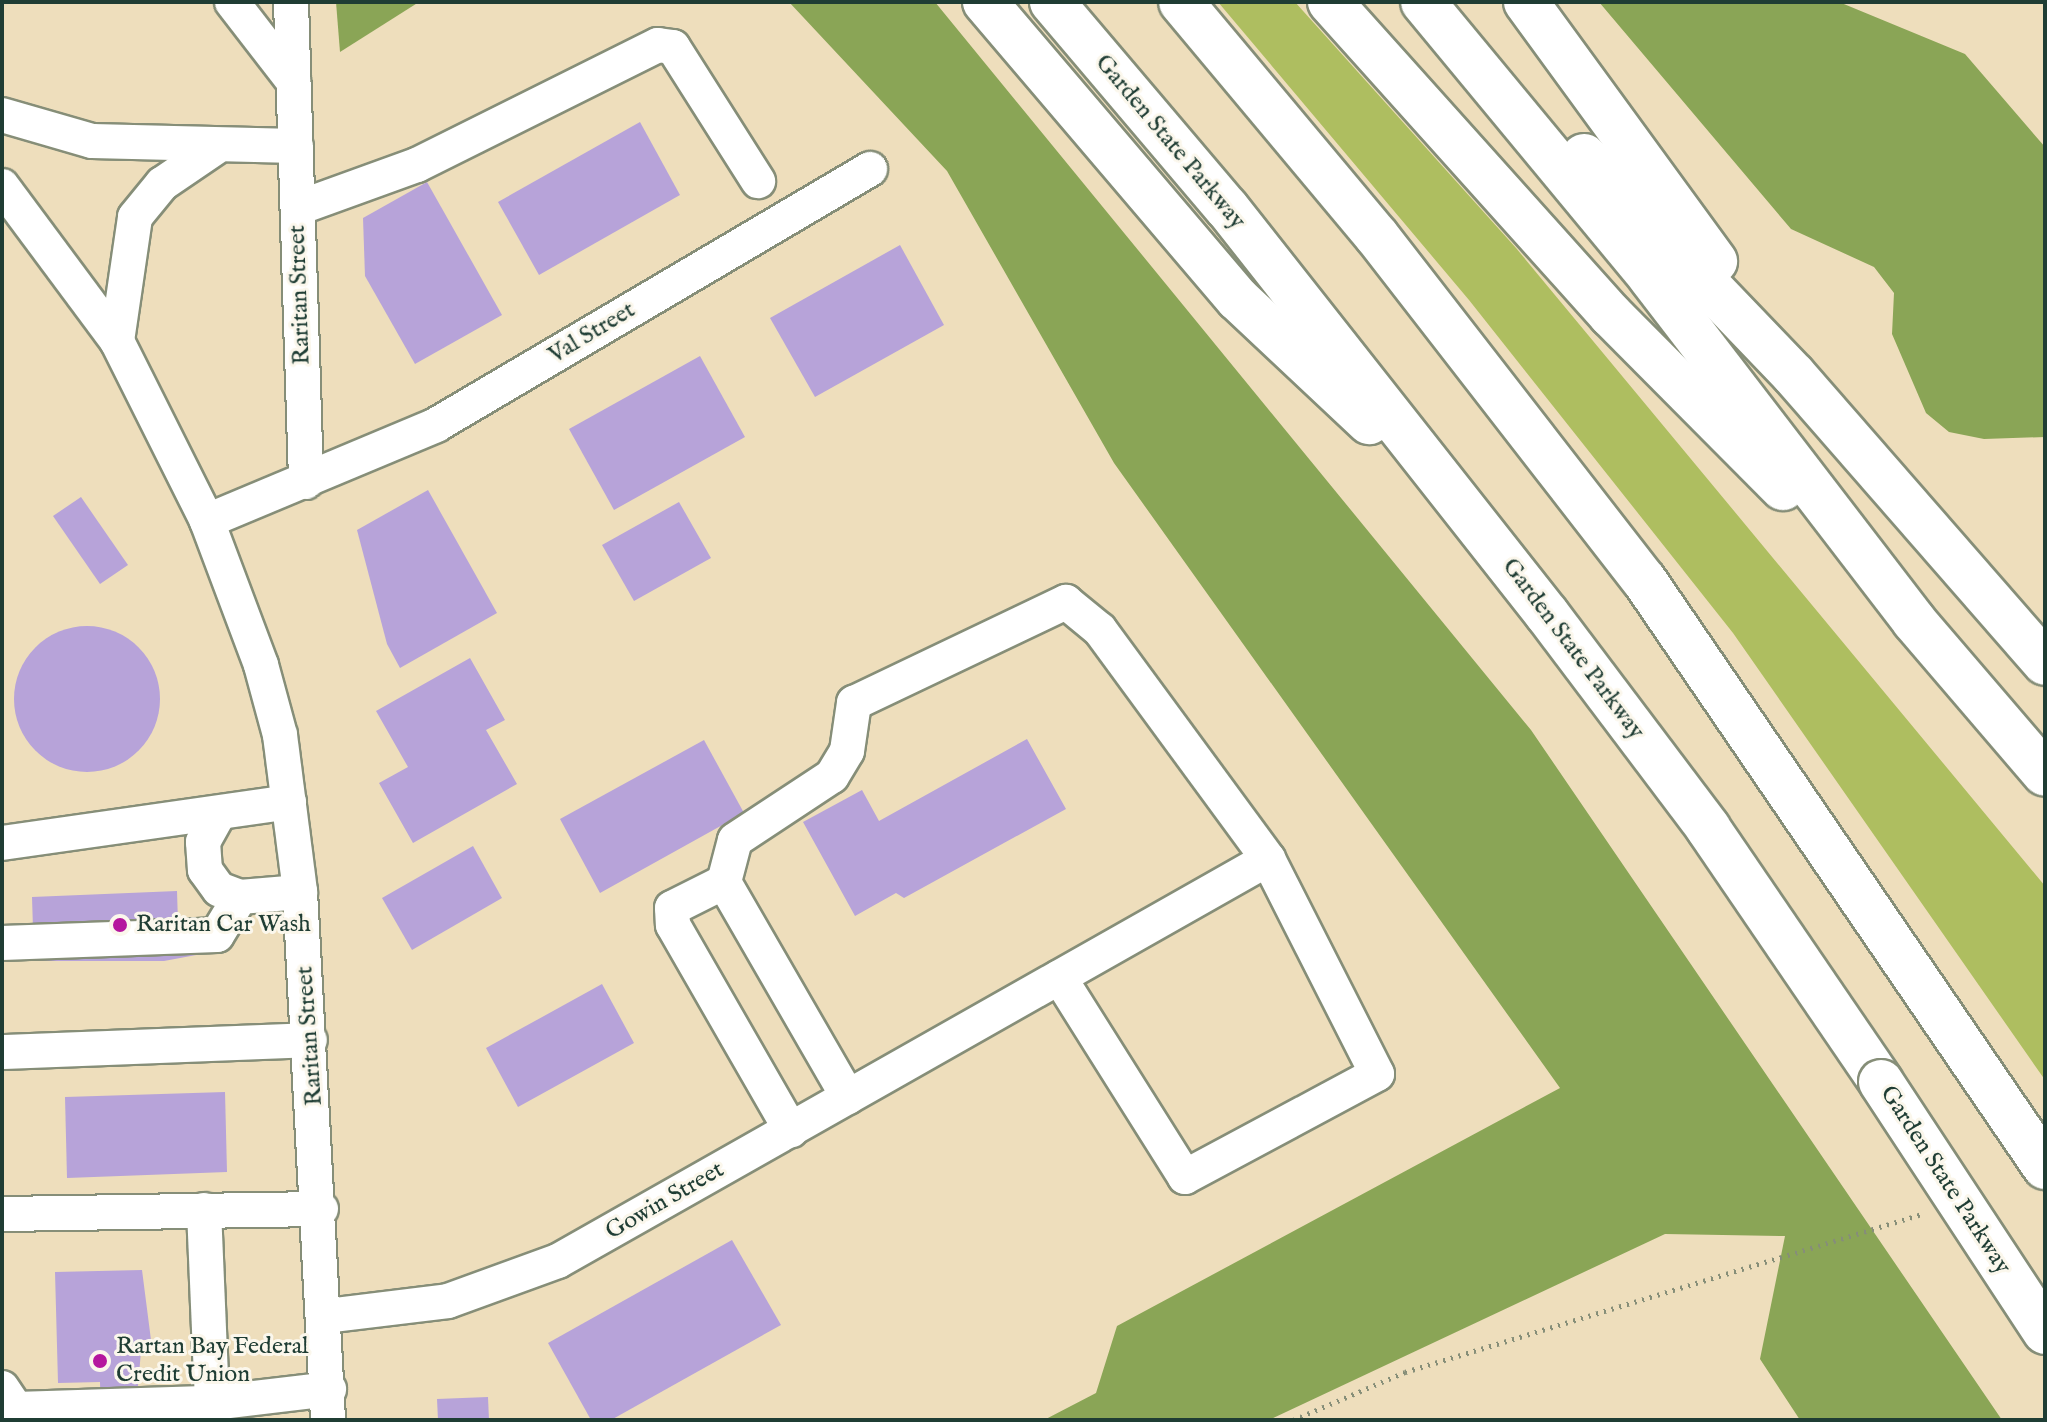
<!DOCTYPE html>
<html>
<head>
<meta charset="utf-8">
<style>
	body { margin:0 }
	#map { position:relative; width:2047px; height:1422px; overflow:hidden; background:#eedebc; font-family:"IM FELL English",serif }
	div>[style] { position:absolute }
	.green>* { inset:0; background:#aebe60 }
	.forest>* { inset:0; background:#8aa556 }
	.building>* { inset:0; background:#b7a3d9 }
	.round { border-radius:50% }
	.path>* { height:5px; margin-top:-2.5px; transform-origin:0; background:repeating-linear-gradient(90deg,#868e78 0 2px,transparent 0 8px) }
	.roads { filter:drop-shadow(2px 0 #868e78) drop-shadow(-2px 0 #868e78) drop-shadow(0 2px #868e78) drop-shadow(0 -2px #868e78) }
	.minor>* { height:34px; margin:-17px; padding:0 17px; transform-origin:17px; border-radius:17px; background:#fff }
	.highway>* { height:44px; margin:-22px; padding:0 22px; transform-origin:22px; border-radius:22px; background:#fff }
	.bridges { filter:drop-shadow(2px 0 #868e78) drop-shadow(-2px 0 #868e78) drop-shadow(0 2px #868e78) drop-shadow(0 -2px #868e78) }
	.highway-bridge>* { height:44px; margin:-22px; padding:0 22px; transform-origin:22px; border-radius:22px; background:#fff }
	.dots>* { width:22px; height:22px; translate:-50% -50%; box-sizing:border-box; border:4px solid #fbf7ec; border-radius:50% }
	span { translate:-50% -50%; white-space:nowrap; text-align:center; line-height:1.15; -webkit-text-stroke:6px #fbf7ec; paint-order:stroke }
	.street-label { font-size:24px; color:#1f3d34 }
	.poi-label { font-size:24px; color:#1f3d34 }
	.left { translate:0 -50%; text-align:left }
	.frame { position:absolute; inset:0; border:4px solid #1f3d34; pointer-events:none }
</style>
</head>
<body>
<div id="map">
	<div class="green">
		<i style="clip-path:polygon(1218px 2px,1295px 2px,1516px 248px,2045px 886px,2045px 1080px,1733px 633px,1469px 300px)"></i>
	</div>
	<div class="forest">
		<i style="clip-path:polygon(336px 2px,419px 2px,340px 52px)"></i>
		<i style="clip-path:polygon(789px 2px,935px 2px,1531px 730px,2002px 1420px,1800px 1420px,1760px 1359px,1785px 1236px,1665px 1234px,1269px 1420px,1044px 1420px,1096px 1393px,1117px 1326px,1560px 1088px,1114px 463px,947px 171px)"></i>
		<i style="clip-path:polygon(1599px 2px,1839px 2px,1965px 54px,2045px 147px,2045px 437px,1984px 439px,1949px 432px,1926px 413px,1892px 334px,1894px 293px,1874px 267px,1791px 229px)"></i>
	</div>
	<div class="building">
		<i style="clip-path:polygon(640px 122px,680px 195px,539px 275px,498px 202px)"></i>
		<i style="clip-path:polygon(427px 182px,502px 315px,415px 364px,365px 276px,363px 218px)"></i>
		<i style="clip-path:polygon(900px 245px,944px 325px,815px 397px,770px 318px)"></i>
		<i style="clip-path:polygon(700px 356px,745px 437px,614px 510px,569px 429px)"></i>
		<i style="clip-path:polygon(428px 490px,497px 613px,400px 668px,387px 644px,357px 530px)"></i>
		<i style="clip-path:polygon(81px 497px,128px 565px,100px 584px,53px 516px)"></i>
		<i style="clip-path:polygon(679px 502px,711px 558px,634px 601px,602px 545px)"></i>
		<i class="round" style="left:14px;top:626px;width:146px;height:146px"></i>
		<i style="clip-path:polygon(470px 658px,505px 720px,486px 730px,517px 784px,413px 843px,379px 783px,408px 767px,376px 711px)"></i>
		<i style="clip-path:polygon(1027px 739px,1066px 809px,904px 898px,896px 893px,855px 916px,803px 822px,862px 790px,879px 821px)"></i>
		<i style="clip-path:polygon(704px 740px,744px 813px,600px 893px,560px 819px)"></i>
		<i style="clip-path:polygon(473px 846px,502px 898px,412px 950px,382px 898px)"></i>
		<i style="clip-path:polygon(177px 891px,178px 923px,206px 922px,207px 953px,164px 961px,34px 961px,32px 897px)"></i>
		<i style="clip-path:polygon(602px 984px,634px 1043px,518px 1107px,486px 1048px)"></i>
		<i style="clip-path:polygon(225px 1092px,227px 1172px,67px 1178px,65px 1097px)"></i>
		<i style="clip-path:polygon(732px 1240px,781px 1325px,611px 1420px,591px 1420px,548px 1343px)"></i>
		<i style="clip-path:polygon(142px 1270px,151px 1340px,142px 1340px,135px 1420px,101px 1420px,100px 1382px,58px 1383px,55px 1272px)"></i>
		<i style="clip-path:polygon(488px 1397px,489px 1420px,438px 1420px,437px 1399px)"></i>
	</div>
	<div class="path">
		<i style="left:1293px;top:1420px;width:122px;rotate:-23.2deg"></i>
		<i style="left:1405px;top:1372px;width:541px;rotate:-16.99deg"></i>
	</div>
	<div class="roads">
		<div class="minor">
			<i style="left:232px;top:2px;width:100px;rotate:52.3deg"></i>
			<i style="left:291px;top:2px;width:480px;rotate:88.2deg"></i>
			<i style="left:2px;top:115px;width:94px;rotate:16.1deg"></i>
			<i style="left:92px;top:141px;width:204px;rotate:1.4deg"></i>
			<i style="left:2px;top:186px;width:193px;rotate:53.4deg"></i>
			<i style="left:117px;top:341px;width:201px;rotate:63.4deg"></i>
			<i style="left:207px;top:521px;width:154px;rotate:69.4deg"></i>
			<i style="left:261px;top:665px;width:73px;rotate:74.8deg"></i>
			<i style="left:280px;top:735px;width:158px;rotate:82.7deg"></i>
			<i style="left:300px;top:892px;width:529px;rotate:86.96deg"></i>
			<i style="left:298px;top:208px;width:127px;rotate:-19.9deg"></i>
			<i style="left:417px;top:165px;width:269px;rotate:-26.5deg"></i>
			<i style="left:658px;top:45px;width:15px;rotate:8deg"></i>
			<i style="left:673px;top:47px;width:159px;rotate:57.6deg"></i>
			<i style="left:117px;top:341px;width:125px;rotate:-81.7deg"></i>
			<i style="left:135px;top:217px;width:43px;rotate:-50.7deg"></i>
			<i style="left:162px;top:184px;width:64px;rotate:-34.2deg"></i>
			<i style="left:207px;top:521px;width:248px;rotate:-22.7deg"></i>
			<i style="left:436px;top:425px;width:504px;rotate:-30.53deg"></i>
			<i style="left:218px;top:815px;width:31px;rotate:119deg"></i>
			<i style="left:203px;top:842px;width:28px;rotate:86deg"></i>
			<i style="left:205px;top:870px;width:24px;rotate:54deg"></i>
			<i style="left:219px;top:889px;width:22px;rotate:21deg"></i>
			<i style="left:2px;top:843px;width:290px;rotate:-8.1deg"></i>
			<i style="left:724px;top:882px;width:58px;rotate:153.4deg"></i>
			<i style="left:672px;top:908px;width:17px;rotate:87deg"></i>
			<i style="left:673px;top:925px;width:237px;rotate:60.1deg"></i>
			<i style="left:2px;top:943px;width:215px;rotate:-2.1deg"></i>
			<i style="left:217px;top:935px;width:44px;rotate:-58.8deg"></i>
			<i style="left:240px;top:897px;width:60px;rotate:-4.8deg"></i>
			<i style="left:2px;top:1052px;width:308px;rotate:-2.2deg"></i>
			<i style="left:848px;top:1097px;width:248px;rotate:-120deg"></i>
			<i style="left:724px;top:882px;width:43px;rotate:-75.3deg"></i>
			<i style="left:735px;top:840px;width:116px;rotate:-33.4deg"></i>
			<i style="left:832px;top:776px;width:29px;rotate:-59deg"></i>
			<i style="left:847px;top:751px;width:49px;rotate:-81.7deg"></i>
			<i style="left:854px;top:703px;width:235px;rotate:-25.5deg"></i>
			<i style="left:1066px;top:602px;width:44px;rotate:39.5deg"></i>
			<i style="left:1100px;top:630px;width:284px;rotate:53.7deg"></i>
			<i style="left:204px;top:1210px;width:193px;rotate:87.6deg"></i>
			<i style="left:2px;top:1214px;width:319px;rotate:-0.9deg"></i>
			<i style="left:326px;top:1316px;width:123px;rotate:-7deg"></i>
			<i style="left:448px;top:1301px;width:117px;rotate:-20deg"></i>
			<i style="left:558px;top:1261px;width:816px;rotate:-29.52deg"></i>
			<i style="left:1268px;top:859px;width:241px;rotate:63.1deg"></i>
			<i style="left:1377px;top:1074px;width:218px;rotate:151.8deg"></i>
			<i style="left:1185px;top:1177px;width:236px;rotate:-122.2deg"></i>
			<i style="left:2px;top:1388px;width:25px;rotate:56deg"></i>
			<i style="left:16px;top:1409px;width:196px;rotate:-1.8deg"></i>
			<i style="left:212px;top:1403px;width:118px;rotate:-6.8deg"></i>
		</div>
		<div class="highway">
			<i style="left:985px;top:2px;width:390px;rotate:49.6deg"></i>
			<i style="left:1238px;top:299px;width:180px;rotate:43.2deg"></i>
			<i style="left:1052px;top:2px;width:270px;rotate:49.7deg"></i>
			<i style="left:1227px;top:208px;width:517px;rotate:51.76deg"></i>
			<i style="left:1547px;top:614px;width:268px;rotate:53deg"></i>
			<i style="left:1708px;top:828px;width:307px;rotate:55.7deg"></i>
			<i style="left:1181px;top:2px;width:304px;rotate:50.1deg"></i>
			<i style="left:1376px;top:235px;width:437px;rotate:52.2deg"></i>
			<i style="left:1644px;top:580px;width:711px;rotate:55.66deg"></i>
			<i style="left:1330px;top:2px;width:421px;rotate:48.1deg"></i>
			<i style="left:1611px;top:315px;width:244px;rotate:45.2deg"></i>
			<i style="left:1423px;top:2px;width:358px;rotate:50.4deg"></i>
			<i style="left:1651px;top:278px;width:432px;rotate:52.5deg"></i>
			<i style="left:1914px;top:621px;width:201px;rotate:49.4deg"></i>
			<i style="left:1526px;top:2px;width:321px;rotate:53.9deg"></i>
			<i style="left:1584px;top:156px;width:303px;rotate:46.2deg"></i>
			<i style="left:1794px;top:375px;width:382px;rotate:48.9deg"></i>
		</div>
	</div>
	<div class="bridges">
		<div class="highway-bridge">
			<i style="left:1881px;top:1082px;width:299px;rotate:56.7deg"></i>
		</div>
	</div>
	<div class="dots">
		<i style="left:120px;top:925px;background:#b5179e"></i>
		<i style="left:100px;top:1361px;background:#b5179e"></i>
	</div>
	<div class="street-label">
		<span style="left:1170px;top:142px;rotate:50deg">Garden State Parkway</span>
		<span style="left:300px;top:295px;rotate:-92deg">Raritan Street</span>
		<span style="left:592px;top:333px;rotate:-31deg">Val Street</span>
		<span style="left:1573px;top:649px;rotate:53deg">Garden State Parkway</span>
		<span style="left:310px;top:1036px;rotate:-94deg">Raritan Street</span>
		<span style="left:1945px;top:1180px;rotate:57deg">Garden State Parkway</span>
		<span style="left:665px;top:1201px;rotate:-30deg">Gowin Street</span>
	</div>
	<div class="poi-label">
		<span class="left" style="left:136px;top:925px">Raritan Car Wash</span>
		<span class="left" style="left:116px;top:1361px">Rartan Bay Federal<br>Credit Union</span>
	</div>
	<div class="frame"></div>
</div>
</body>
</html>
